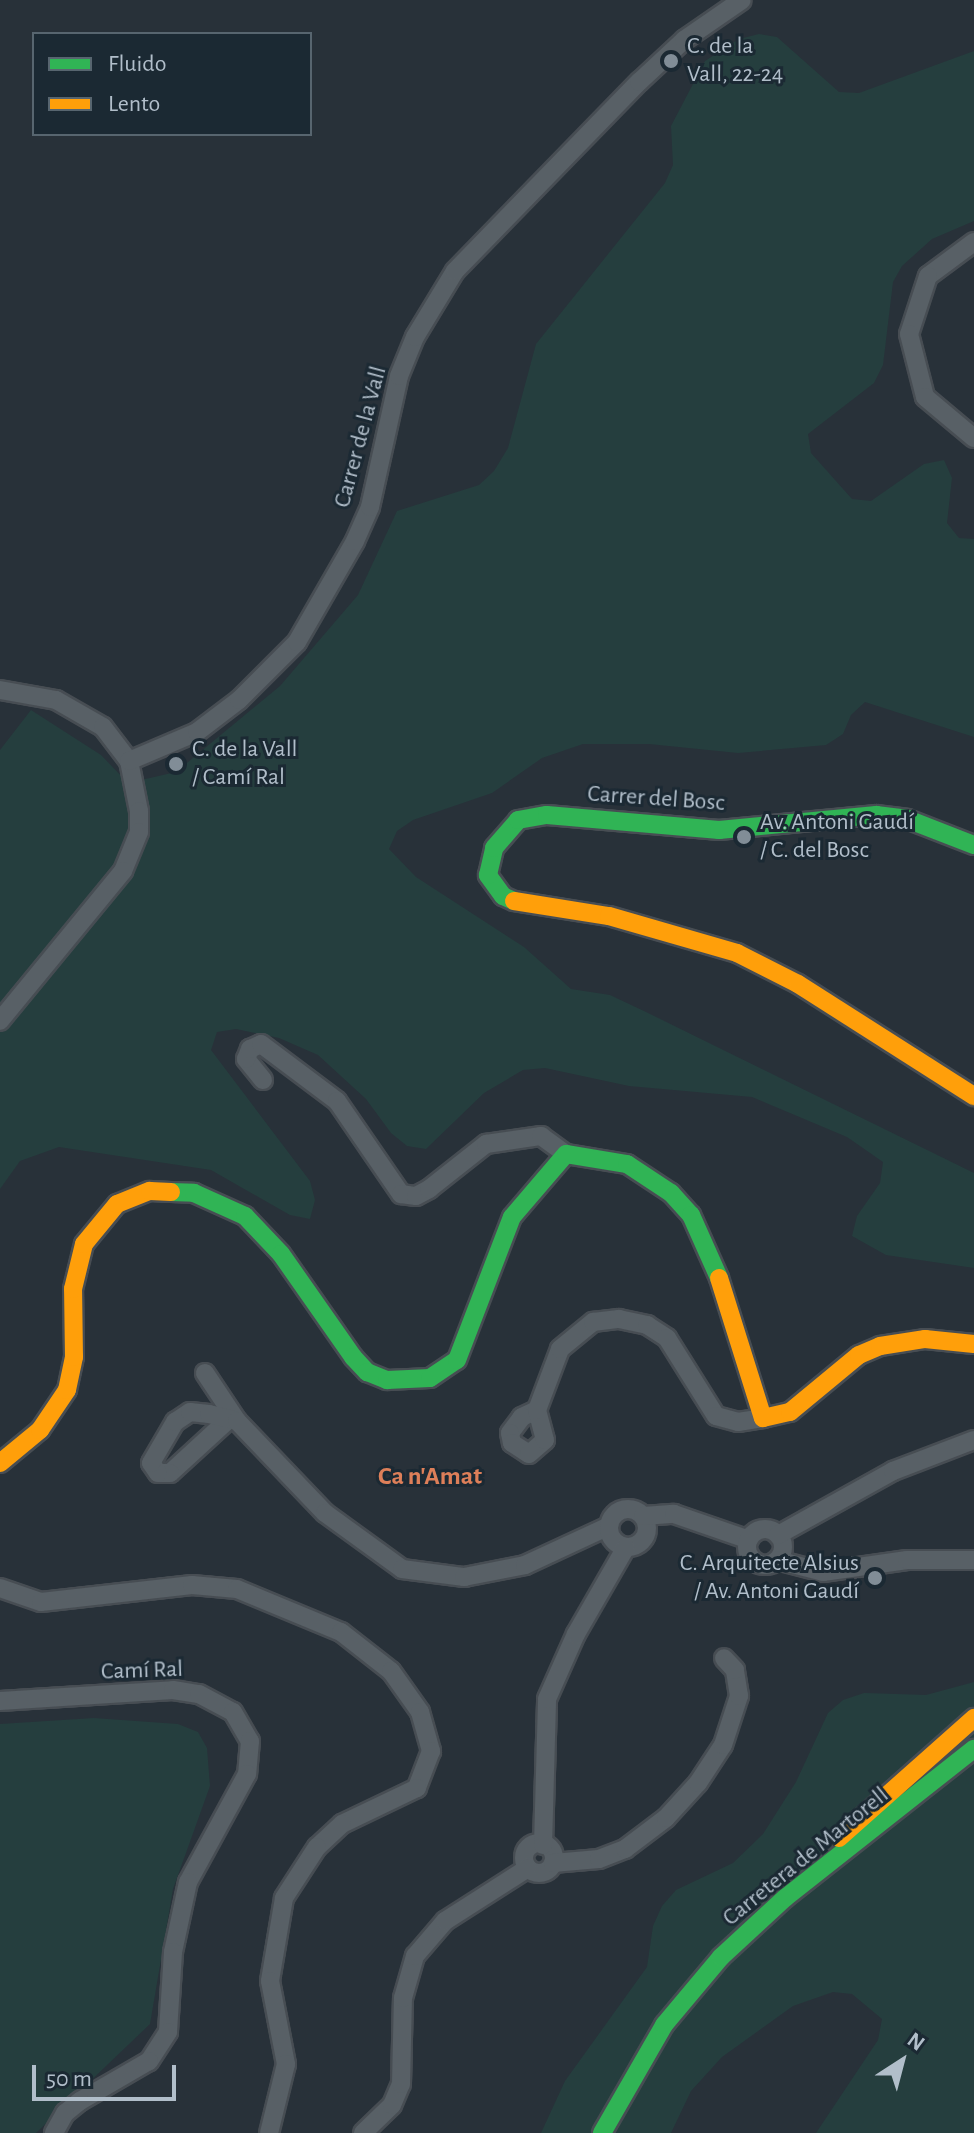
<!DOCTYPE html>
<html>
<head>
<meta charset="utf-8">
<style>
	body { margin:0 }
	#map { position:relative; width:974px; height:2133px; overflow:hidden; background:#283139; font-family:"Alegreya Sans",sans-serif }
	div>[style] { position:absolute }
	.green>* { inset:0; background:#253e3e }
	.roads { filter:drop-shadow(2px 0 #474d53) drop-shadow(-2px 0 #474d53) drop-shadow(0 2px #474d53) drop-shadow(0 -2px #474d53) }
	.street>* { height:18px; margin:-9px; padding:0 9px; transform-origin:9px; border-radius:9px; background:#586066 }
	.street>.ring { margin:-9px; padding:0; box-sizing:content-box; background:none; border:18px solid #586066; border-radius:50% }
	.fast>* { height:18px; margin:-9px; padding:0 9px; transform-origin:9px; border-radius:9px; background:#30b455 }
	.slow>* { height:18px; margin:-9px; padding:0 9px; transform-origin:9px; border-radius:9px; background:#ff9f0a }
	.dots>* { width:22px; height:22px; translate:-50% -50%; box-sizing:border-box; border:4px solid #1b2933; border-radius:50% }
	span { translate:-50% -50%; white-space:nowrap; text-align:center; line-height:1.15; -webkit-text-stroke:6px #1b2933; paint-order:stroke }
	.poi-label { font-size:24px; color:#b1beca }
	.left { translate:0 -50%; text-align:left }
	.right { translate:-100% -50%; text-align:right }
	.street-label { font-size:24px; color:#b1beca }
	.neighbourhood-label { font-size:26px; color:#dd7f59; font-weight:700 }
	.legend { position:absolute; left:32px; top:32px; width:280px; height:104px; box-sizing:border-box; background:#1b2933; border:2px solid #57656f; margin:0; padding:10px 14px; list-style:none; font-size:24px; color:#b1beca }
	.legend li { display:flex; align-items:center; gap:16px; height:40px }
	.legend b { width:40px; border:2px solid #57656f }
	.north { position:absolute; left:862px; top:2021px; width:80px; height:80px; -webkit-text-stroke:6px #1b2933; paint-order:stroke; rotate:36deg; font-size:22px; font-weight:700; line-height:32px; text-align:center; color:#b1beca }
	.north::after { content:''; display:block; margin:auto; width:28px; height:36px; background:#b1beca; clip-path:polygon(50% 0,100% 100%,50% 72%,0 100%) }
	.scale { position:absolute; left:32px; top:2065px; width:144px; height:36px; box-sizing:border-box; border:4px solid #b1beca; border-top:0; padding-left:10px; font-size:24px; line-height:28px; white-space:nowrap; color:#b1beca; -webkit-text-stroke:6px #1b2933; paint-order:stroke }
</style>
</head>
<body>
<div id="map">
	<div class="green">
		<i style="clip-path:polygon(759px 34px,777px 37px,839px 92px,859px 93px,974px 51px,974px 221px,932px 239px,902px 266px,893px 282px,883px 365px,874px 383px,808px 434px,811px 453px,852px 499px,871px 501px,924px 464px,944px 460px,952px 478px,947px 523px,959px 538px,974px 539px,974px 737px,865px 702px,851px 715px,843px 734px,826px 745px,738px 753px,649px 744px,583px 744px,542px 758px,492px 793px,413px 820px,397px 831px,389px 849px,416px 877px,524px 947px,571px 989px,610px 995px,646px 1012px,974px 1173px,974px 1268px,886px 1255px,852px 1236px,857px 1216px,880px 1183px,883px 1162px,847px 1137px,752px 1097px,629px 1086px,545px 1068px,523px 1070px,484px 1093px,426px 1149px,407px 1146px,391px 1133px,366px 1099px,318px 1055px,279px 1038px,236px 1029px,217px 1032px,211px 1050px,310px 1181px,315px 1200px,310px 1219px,290px 1215px,211px 1170px,59px 1147px,20px 1161px,0 1189px,0 750px,31px 710px,101px 755px,128px 783px,176px 772px,280px 686px,358px 595px,397px 511px,479px 485px,494px 471px,508px 448px,536px 344px,665px 183px,673px 165px,671px 126px,705px 61px,739px 39px)"></i>
		<i style="clip-path:polygon(974px 1682px,974px 2133px,816px 2133px,878px 2040px,882px 2019px,852px 1994px,833px 1992px,793px 2006px,722px 2057px,691px 2091px,671px 2133px,541px 2133px,565px 2081px,647px 1967px,653px 1926px,662px 1906px,676px 1890px,733px 1863px,763px 1834px,796px 1782px,828px 1713px,843px 1700px,864px 1693px,926px 1695px)"></i>
		<i style="clip-path:polygon(94px 1718px,178px 1724px,198px 1732px,207px 1748px,210px 1786px,173px 1889px,150px 2024px,36px 2133px,0 2133px,0 1724px)"></i>
	</div>
	<div class="roads">
		<div class="street">
			<i style="left:974px;top:242px;width:57px;rotate:143.5deg"></i>
			<i style="left:928px;top:276px;width:61px;rotate:108.1deg"></i>
			<i style="left:909px;top:334px;width:65px;rotate:75.7deg"></i>
			<i style="left:925px;top:397px;width:64px;rotate:39.9deg"></i>
			<i style="left:0;top:690px;width:57px;rotate:10.1deg"></i>
			<i style="left:56px;top:700px;width:54px;rotate:29.9deg"></i>
			<i style="left:103px;top:727px;width:43px;rotate:52.6deg"></i>
			<i style="left:129px;top:761px;width:51px;rotate:78.7deg"></i>
			<i style="left:139px;top:811px;width:21px;rotate:90deg"></i>
			<i style="left:139px;top:832px;width:42px;rotate:112.3deg"></i>
			<i style="left:123px;top:871px;width:194px;rotate:129.4deg"></i>
			<i style="left:129px;top:761px;width:74px;rotate:-23.1deg"></i>
			<i style="left:197px;top:732px;width:53px;rotate:-37.3deg"></i>
			<i style="left:239px;top:700px;width:82px;rotate:-45deg"></i>
			<i style="left:297px;top:642px;width:116px;rotate:-60.1deg"></i>
			<i style="left:355px;top:541px;width:37px;rotate:-66deg"></i>
			<i style="left:370px;top:507px;width:134px;rotate:-77.5deg"></i>
			<i style="left:399px;top:376px;width:42px;rotate:-67.7deg"></i>
			<i style="left:415px;top:337px;width:77px;rotate:-58.8deg"></i>
			<i style="left:455px;top:271px;width:264px;rotate:-45.8deg"></i>
			<i style="left:639px;top:82px;width:62px;rotate:-43deg"></i>
			<i style="left:684px;top:40px;width:70px;rotate:-34.6deg"></i>
			<i style="left:263px;top:1080px;width:27px;rotate:-129deg"></i>
			<i style="left:246px;top:1059px;width:11px;rotate:-68deg"></i>
			<i style="left:250px;top:1049px;width:12px;rotate:-24deg"></i>
			<i style="left:261px;top:1044px;width:95px;rotate:36.9deg"></i>
			<i style="left:337px;top:1101px;width:113px;rotate:55.5deg"></i>
			<i style="left:401px;top:1194px;width:15px;rotate:8deg"></i>
			<i style="left:416px;top:1196px;width:15px;rotate:-28deg"></i>
			<i style="left:429px;top:1189px;width:73px;rotate:-38.3deg"></i>
			<i style="left:486px;top:1144px;width:56px;rotate:-8.3deg"></i>
			<i style="left:541px;top:1136px;width:31px;rotate:36deg"></i>
			<i style="left:205px;top:1373px;width:58px;rotate:56.3deg"></i>
			<i style="left:537px;top:1410px;width:17px;rotate:155deg"></i>
			<i style="left:522px;top:1417px;width:20px;rotate:127deg"></i>
			<i style="left:510px;top:1433px;width:10px;rotate:79deg"></i>
			<i style="left:512px;top:1443px;width:20px;rotate:33deg"></i>
			<i style="left:529px;top:1454px;width:21px;rotate:-41deg"></i>
			<i style="left:545px;top:1440px;width:31px;rotate:-105deg"></i>
			<i style="left:537px;top:1410px;width:65px;rotate:-69.3deg"></i>
			<i style="left:560px;top:1349px;width:43px;rotate:-39.3deg"></i>
			<i style="left:593px;top:1322px;width:26px;rotate:-7deg"></i>
			<i style="left:619px;top:1319px;width:29px;rotate:12deg"></i>
			<i style="left:647px;top:1325px;width:24px;rotate:33deg"></i>
			<i style="left:667px;top:1338px;width:92px;rotate:57.9deg"></i>
			<i style="left:716px;top:1416px;width:23px;rotate:15deg"></i>
			<i style="left:738px;top:1422px;width:25px;rotate:-9deg"></i>
			<i style="left:229px;top:1419px;width:80px;rotate:137.5deg"></i>
			<i style="left:170px;top:1473px;width:12px;rotate:180deg"></i>
			<i style="left:158px;top:1473px;width:12px;rotate:-125deg"></i>
			<i style="left:151px;top:1463px;width:48px;rotate:-59.7deg"></i>
			<i style="left:175px;top:1422px;width:18px;rotate:-34deg"></i>
			<i style="left:190px;top:1412px;width:19px;rotate:6deg"></i>
			<i style="left:209px;top:1414px;width:29px;rotate:14deg"></i>
			<i style="left:237px;top:1421px;width:127px;rotate:46.3deg"></i>
			<i style="left:325px;top:1513px;width:95px;rotate:36deg"></i>
			<i style="left:402px;top:1569px;width:63px;rotate:7.4deg"></i>
			<i style="left:464px;top:1577px;width:62px;rotate:-11.1deg"></i>
			<i style="left:525px;top:1565px;width:93px;rotate:-24.9deg"></i>
			<i class="ring" style="left:609px;top:1509px;width:20px;height:20px"></i>
			<i style="left:643px;top:1516px;width:31px;rotate:-4deg"></i>
			<i style="left:674px;top:1514px;width:79px;rotate:19.1deg"></i>
			<i class="ring" style="left:747px;top:1529px;width:18px;height:18px"></i>
			<i style="left:778px;top:1535px;width:132px;rotate:-29.1deg"></i>
			<i style="left:893px;top:1471px;width:87px;rotate:-20.9deg"></i>
			<i style="left:777px;top:1560px;width:48px;rotate:14.6deg"></i>
			<i style="left:823px;top:1572px;width:85px;rotate:-8.1deg"></i>
			<i style="left:907px;top:1560px;width:67px"></i>
			<i style="left:0;top:1588px;width:43px;rotate:18.9deg"></i>
			<i style="left:41px;top:1602px;width:152px;rotate:-6.4deg"></i>
			<i style="left:192px;top:1585px;width:45px;rotate:5.1deg"></i>
			<i style="left:237px;top:1589px;width:113px;rotate:22.5deg"></i>
			<i style="left:341px;top:1632px;width:63px;rotate:38deg"></i>
			<i style="left:391px;top:1671px;width:50px;rotate:54.7deg"></i>
			<i style="left:420px;top:1712px;width:41px;rotate:74.2deg"></i>
			<i style="left:431px;top:1751px;width:40px;rotate:111deg"></i>
			<i style="left:417px;top:1788px;width:83px;rotate:154.4deg"></i>
			<i style="left:342px;top:1824px;width:34px;rotate:137deg"></i>
			<i style="left:317px;top:1847px;width:61px;rotate:122.9deg"></i>
			<i style="left:284px;top:1898px;width:84px;rotate:99.6deg"></i>
			<i style="left:270px;top:1981px;width:85px;rotate:79.1deg"></i>
			<i style="left:286px;top:2064px;width:71px;rotate:103.8deg"></i>
			<i style="left:0;top:1701px;width:173px;rotate:-3.6deg"></i>
			<i style="left:173px;top:1690px;width:26px;rotate:9deg"></i>
			<i style="left:199px;top:1694px;width:38px;rotate:28deg"></i>
			<i style="left:233px;top:1712px;width:34px;rotate:60deg"></i>
			<i style="left:250px;top:1741px;width:33px;rotate:95deg"></i>
			<i style="left:247px;top:1774px;width:123px;rotate:118.6deg"></i>
			<i style="left:188px;top:1882px;width:72px;rotate:102.1deg"></i>
			<i style="left:173px;top:1952px;width:80px;rotate:93.6deg"></i>
			<i style="left:168px;top:2032px;width:35px;rotate:123deg"></i>
			<i style="left:149px;top:2061px;width:80px;rotate:149.9deg"></i>
			<i style="left:80px;top:2101px;width:19px;rotate:141deg"></i>
			<i style="left:65px;top:2113px;width:23px;rotate:119deg"></i>
			<i class="ring" style="left:524px;top:1843px;width:12px;height:12px"></i>
			<i style="left:543px;top:1845px;width:146px;rotate:-88.4deg"></i>
			<i style="left:547px;top:1699px;width:71px;rotate:-66deg"></i>
			<i style="left:576px;top:1634px;width:100px;rotate:-60.1deg"></i>
			<i style="left:553px;top:1863px;width:46px;rotate:-5deg"></i>
			<i style="left:599px;top:1859px;width:28px;rotate:-21deg"></i>
			<i style="left:625px;top:1849px;width:51px;rotate:-37.1deg"></i>
			<i style="left:666px;top:1818px;width:47px;rotate:-47.6deg"></i>
			<i style="left:698px;top:1783px;width:45px;rotate:-56.7deg"></i>
			<i style="left:723px;top:1745px;width:52px;rotate:-71.9deg"></i>
			<i style="left:739px;top:1696px;width:26px;rotate:-99deg"></i>
			<i style="left:735px;top:1670px;width:16px;rotate:-133deg"></i>
			<i style="left:363px;top:2133px;width:40px;rotate:-44deg"></i>
			<i style="left:392px;top:2105px;width:23px;rotate:-67deg"></i>
			<i style="left:401px;top:2084px;width:86px;rotate:-88.7deg"></i>
			<i style="left:403px;top:1998px;width:44px;rotate:-74.1deg"></i>
			<i style="left:415px;top:1956px;width:46px;rotate:-49.4deg"></i>
			<i style="left:445px;top:1921px;width:98px;rotate:-32.6deg"></i>
		</div>
		<div class="fast">
			<i style="left:514px;top:901px;width:12px;rotate:-156deg"></i>
			<i style="left:503px;top:896px;width:26px;rotate:-126deg"></i>
			<i style="left:488px;top:875px;width:28px;rotate:-77deg"></i>
			<i style="left:494px;top:848px;width:37px;rotate:-49deg"></i>
			<i style="left:518px;top:820px;width:29px;rotate:-10deg"></i>
			<i style="left:547px;top:815px;width:173px;rotate:5deg"></i>
			<i style="left:719px;top:830px;width:158px;rotate:-5.5deg"></i>
			<i style="left:876px;top:815px;width:31px;rotate:7deg"></i>
			<i style="left:907px;top:819px;width:72px;rotate:21.2deg"></i>
			<i style="left:171px;top:1192px;width:23px;rotate:2deg"></i>
			<i style="left:194px;top:1193px;width:56px;rotate:24.3deg"></i>
			<i style="left:245px;top:1216px;width:52px;rotate:46.5deg"></i>
			<i style="left:281px;top:1254px;width:126px;rotate:55deg"></i>
			<i style="left:353px;top:1357px;width:21px;rotate:47deg"></i>
			<i style="left:367px;top:1372px;width:22px;rotate:22deg"></i>
			<i style="left:387px;top:1380px;width:43px;rotate:-2.7deg"></i>
			<i style="left:430px;top:1378px;width:32px;rotate:-34deg"></i>
			<i style="left:457px;top:1360px;width:153px;rotate:-69deg"></i>
			<i style="left:512px;top:1217px;width:83px;rotate:-49.4deg"></i>
			<i style="left:566px;top:1154px;width:62px;rotate:9.3deg"></i>
			<i style="left:627px;top:1164px;width:53px;rotate:33.4deg"></i>
			<i style="left:671px;top:1193px;width:30px;rotate:48deg"></i>
			<i style="left:691px;top:1215px;width:69px;rotate:66deg"></i>
			<i style="left:602px;top:2133px;width:125px;rotate:-60.1deg"></i>
			<i style="left:664px;top:2025px;width:89px;rotate:-50deg"></i>
			<i style="left:721px;top:1957px;width:87px;rotate:-42.7deg"></i>
			<i style="left:785px;top:1898px;width:241px;rotate:-38.3deg"></i>
		</div>
		<div class="slow">
			<i style="left:514px;top:901px;width:96px;rotate:9deg"></i>
			<i style="left:609px;top:916px;width:133px;rotate:16.1deg"></i>
			<i style="left:737px;top:953px;width:68px;rotate:26.9deg"></i>
			<i style="left:798px;top:984px;width:209px;rotate:32.5deg"></i>
			<i style="left:719px;top:1278px;width:147px;rotate:72.6deg"></i>
			<i style="left:763px;top:1418px;width:28px;rotate:-13deg"></i>
			<i style="left:790px;top:1412px;width:89px;rotate:-39.6deg"></i>
			<i style="left:859px;top:1355px;width:23px;rotate:-23deg"></i>
			<i style="left:880px;top:1346px;width:46px;rotate:-8.8deg"></i>
			<i style="left:925px;top:1339px;width:49px;rotate:5.8deg"></i>
			<i style="left:0;top:1463px;width:52px;rotate:-39.5deg"></i>
			<i style="left:40px;top:1430px;width:48px;rotate:-56deg"></i>
			<i style="left:67px;top:1390px;width:34px;rotate:-78deg"></i>
			<i style="left:74px;top:1357px;width:68px;rotate:-90.8deg"></i>
			<i style="left:73px;top:1289px;width:46px;rotate:-76.3deg"></i>
			<i style="left:84px;top:1244px;width:52px;rotate:-50.5deg"></i>
			<i style="left:117px;top:1204px;width:35px;rotate:-22deg"></i>
			<i style="left:150px;top:1191px;width:21px;rotate:3deg"></i>
			<i style="left:839px;top:1838px;width:181px;rotate:-41.6deg"></i>
		</div>
	</div>
	<div class="dots">
		<i style="left:671px;top:61px;background:#818d97"></i>
		<i style="left:176px;top:764px;background:#818d97"></i>
		<i style="left:744px;top:837px;background:#818d97"></i>
		<i style="left:875px;top:1578px;background:#818d97"></i>
	</div>
	<div class="poi-label">
		<span class="left" style="left:687px;top:61px">C. de la<br>Vall, 22-24</span>
		<span class="left" style="left:192px;top:764px">C. de la Vall<br>/ Camí Ral</span>
		<span class="left" style="left:760px;top:837px">Av. Antoni Gaudí<br>/ C. del Bosc</span>
		<span class="right" style="left:859px;top:1578px">C. Arquitecte Alsius<br>/ Av. Antoni Gaudí</span>
	</div>
	<div class="street-label">
		<span style="left:361px;top:437px;rotate:-75deg">Carrer de la Vall</span>
		<span style="left:656px;top:799px;rotate:4deg">Carrer del Bosc</span>
		<span style="left:142px;top:1671px;rotate:-2deg">Camí Ral</span>
		<span style="left:806px;top:1857px;rotate:-39deg">Carretera de Martorell</span>
	</div>
	<div class="neighbourhood-label">
		<span style="left:430px;top:1477px">Ca n'Amat</span>
	</div>
	<ul class="legend">
	<li><b style="height:10px;background:#30b455"></b>Fluido</li>
	<li><b style="height:10px;background:#ff9f0a"></b>Lento</li>
	</ul>
	<div class="north">N</div>
	<div class="scale">50 m</div>
</div>
</body>
</html>
